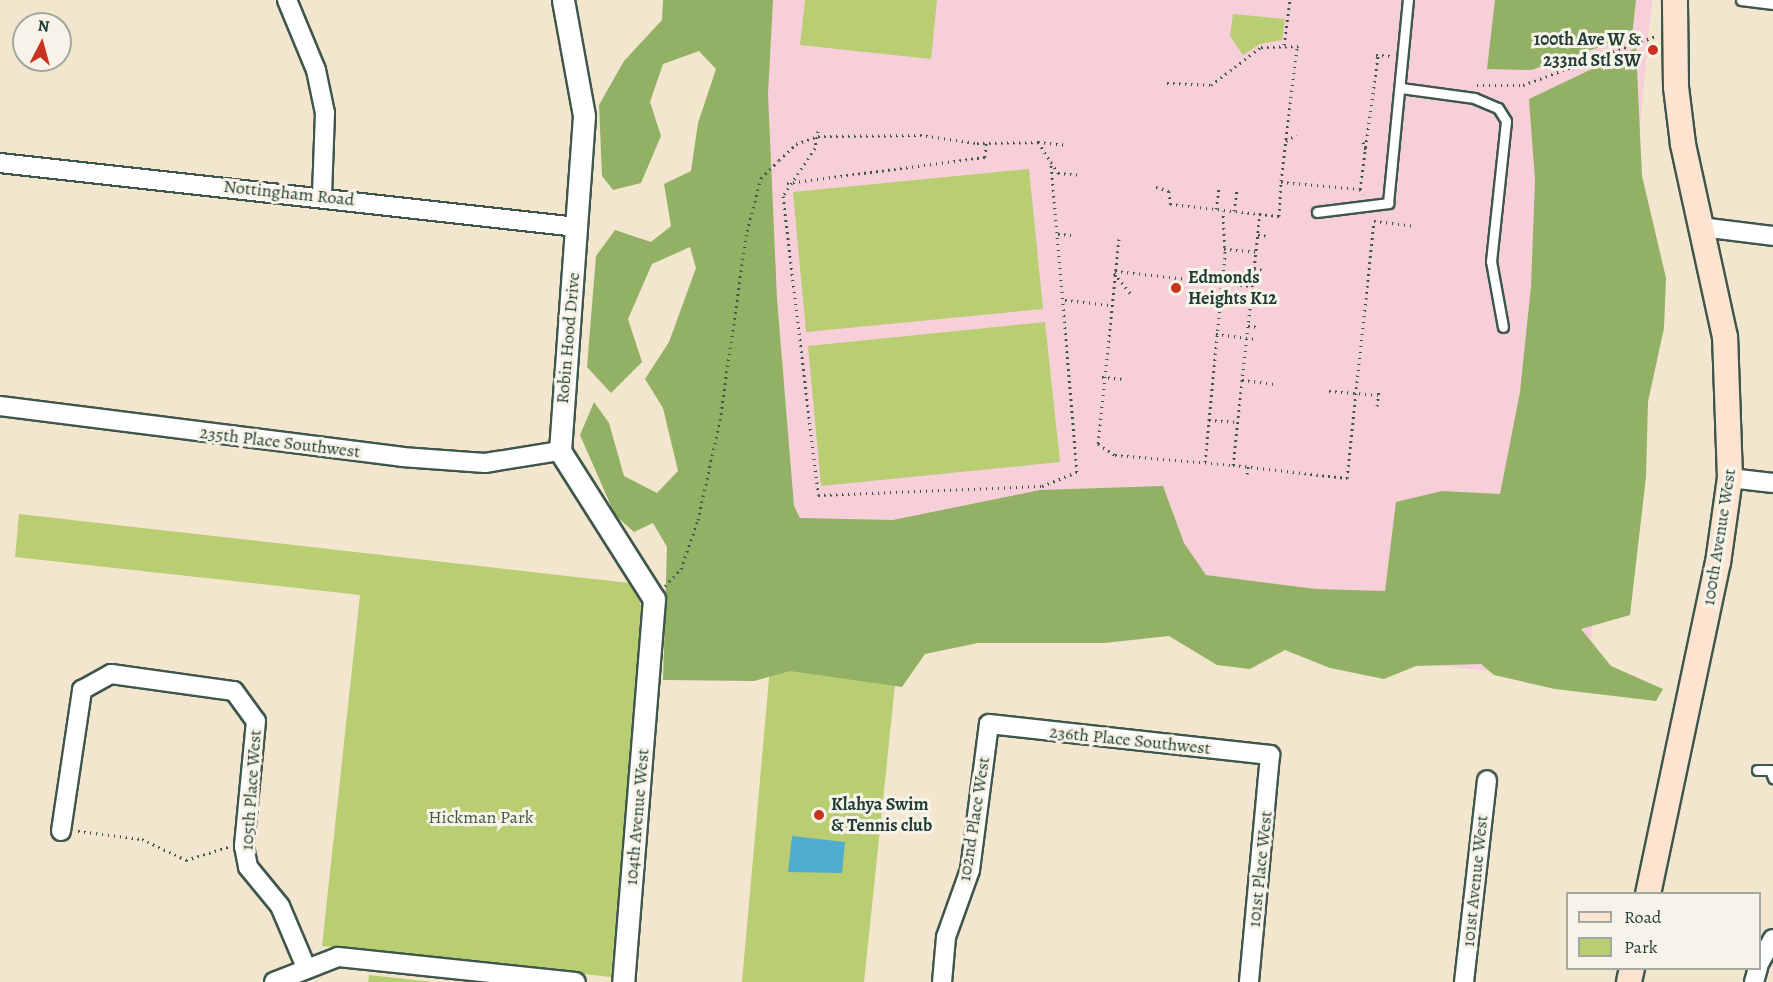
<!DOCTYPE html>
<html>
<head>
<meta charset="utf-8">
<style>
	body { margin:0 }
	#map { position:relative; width:1773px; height:982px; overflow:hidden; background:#f3e6ce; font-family:Alegreya,serif }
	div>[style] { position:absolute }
	.built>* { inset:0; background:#f6cfd8 }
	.green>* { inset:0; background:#b9ce72 }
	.forest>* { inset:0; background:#92b164 }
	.water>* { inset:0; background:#50adce }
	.path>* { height:3px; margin-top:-1.5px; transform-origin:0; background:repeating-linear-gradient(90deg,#3f564b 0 1.5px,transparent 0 6px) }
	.roads { filter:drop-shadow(2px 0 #3f564b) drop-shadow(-2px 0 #3f564b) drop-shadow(0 2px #3f564b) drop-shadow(0 -2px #3f564b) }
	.service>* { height:9px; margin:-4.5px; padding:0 4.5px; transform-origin:4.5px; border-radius:4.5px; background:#fff }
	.minor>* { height:18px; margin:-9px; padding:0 9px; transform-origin:9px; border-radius:9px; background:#fff }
	.tertiary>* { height:21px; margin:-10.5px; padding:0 10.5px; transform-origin:10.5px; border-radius:10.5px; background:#fff }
	.secondary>* { height:24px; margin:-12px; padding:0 12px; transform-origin:12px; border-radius:12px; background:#fde4d0 }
	.dots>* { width:16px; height:16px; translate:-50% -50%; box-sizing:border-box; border:3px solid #f7f3e8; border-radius:50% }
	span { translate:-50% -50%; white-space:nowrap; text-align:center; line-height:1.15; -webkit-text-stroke:6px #f7f3e8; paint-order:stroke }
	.poi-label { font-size:18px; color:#1f3d34; font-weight:700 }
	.right { translate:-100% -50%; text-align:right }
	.left { translate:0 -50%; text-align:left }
	.street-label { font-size:18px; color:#1f3d34 }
	.park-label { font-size:18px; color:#3e5a40 }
	.legend { position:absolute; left:1566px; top:892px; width:195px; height:78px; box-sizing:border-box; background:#f7f3e8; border:2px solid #a1aaa0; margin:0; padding:8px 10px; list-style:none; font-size:18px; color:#1f3d34 }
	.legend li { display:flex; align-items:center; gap:12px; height:30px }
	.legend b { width:30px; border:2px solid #a1aaa0 }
	.north { position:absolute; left:12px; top:12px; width:60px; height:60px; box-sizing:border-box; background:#f7f3e8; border:2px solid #a1aaa0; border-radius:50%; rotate:6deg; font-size:16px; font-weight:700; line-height:24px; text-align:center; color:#1f3d34 }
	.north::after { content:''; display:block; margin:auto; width:21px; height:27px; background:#c8321e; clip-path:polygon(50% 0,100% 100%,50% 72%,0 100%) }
</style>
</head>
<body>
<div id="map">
	<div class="built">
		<i style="clip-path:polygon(762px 0,1652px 0,1587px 683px,691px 576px)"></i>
	</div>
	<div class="green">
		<i style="clip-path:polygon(805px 0,937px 0,931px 59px,800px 45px)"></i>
		<i style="clip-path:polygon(1233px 14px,1285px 19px,1282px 40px,1260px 44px,1243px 55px,1230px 36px)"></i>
		<i style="clip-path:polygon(1029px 169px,1043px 309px,806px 332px,793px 192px)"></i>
		<i style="clip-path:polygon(1045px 322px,1060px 462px,821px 486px,808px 346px)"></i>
		<i style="clip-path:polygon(19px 514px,638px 584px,643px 625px,611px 977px,322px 946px,360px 595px,15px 557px)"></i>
		<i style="clip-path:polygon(773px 634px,899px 647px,864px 982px,742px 982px)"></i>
		<i style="clip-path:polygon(369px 975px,433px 982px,368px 982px)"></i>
	</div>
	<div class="forest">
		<i style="clip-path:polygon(663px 0,773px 0,768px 94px,777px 299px,794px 506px,800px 518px,893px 520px,1040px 490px,1163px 486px,1184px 543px,1206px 575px,1316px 589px,1385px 591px,1396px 502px,1442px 491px,1500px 494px,1520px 392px,1531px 286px,1535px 180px,1529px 99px,1636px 48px,1642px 176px,1666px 278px,1664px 328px,1648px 402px,1646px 477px,1630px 615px,1581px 629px,1611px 666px,1663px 689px,1656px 701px,1555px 689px,1494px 675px,1481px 664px,1416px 666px,1384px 679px,1330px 668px,1285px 650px,1250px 669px,1217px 665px,1169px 636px,1104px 643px,978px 643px,925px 654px,902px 687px,790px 671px,754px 681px,663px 680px,667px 547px,653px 523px,634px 532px,615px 515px,580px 435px,594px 402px,609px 423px,624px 476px,657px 493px,678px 471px,663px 408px,645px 379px,669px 342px,696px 268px,690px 247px,652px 264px,628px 319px,642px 362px,611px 393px,587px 367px,596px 256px,615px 230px,651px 242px,671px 226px,664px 184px,691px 171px,698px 123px,716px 69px,699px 51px,663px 64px,650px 102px,661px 136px,641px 183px,613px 190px,602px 176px,599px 105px,624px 61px,662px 20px)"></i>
		<i style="clip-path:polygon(1495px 0,1636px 0,1632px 36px,1531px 70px,1487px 69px)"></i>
	</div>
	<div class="water">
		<i style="clip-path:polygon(792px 836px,845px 842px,842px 873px,788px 872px)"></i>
	</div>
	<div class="path">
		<i style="left:1284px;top:45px;width:45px;rotate:-82.4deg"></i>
		<i style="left:1376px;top:55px;width:15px;rotate:4deg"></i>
		<i style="left:1167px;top:83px;width:44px;rotate:2.6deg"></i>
		<i style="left:1211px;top:85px;width:63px;rotate:-37.2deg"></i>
		<i style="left:1261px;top:47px;width:40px;rotate:-1.4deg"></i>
		<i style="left:1477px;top:85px;width:46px"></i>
		<i style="left:1523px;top:85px;width:142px;rotate:-20.2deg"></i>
		<i style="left:818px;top:131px;width:17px;rotate:100deg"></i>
		<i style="left:815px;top:148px;width:58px;rotate:123.7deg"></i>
		<i style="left:783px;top:196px;width:301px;rotate:83.3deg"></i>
		<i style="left:818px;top:495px;width:224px;rotate:-2.3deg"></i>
		<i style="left:1042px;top:486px;width:38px;rotate:-22deg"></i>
		<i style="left:1077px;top:472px;width:312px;rotate:-94.8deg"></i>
		<i style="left:1286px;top:141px;width:12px;rotate:-31deg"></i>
		<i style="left:1038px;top:142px;width:28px;rotate:6deg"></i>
		<i style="left:1363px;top:142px;width:12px;rotate:70deg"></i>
		<i style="left:1281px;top:181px;width:136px;rotate:-83.2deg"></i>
		<i style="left:787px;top:183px;width:200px;rotate:-7.5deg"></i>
		<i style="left:985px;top:157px;width:14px;rotate:-86deg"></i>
		<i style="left:1156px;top:187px;width:14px;rotate:17deg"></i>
		<i style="left:1169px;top:191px;width:13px;rotate:86deg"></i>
		<i style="left:1170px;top:204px;width:110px;rotate:6.3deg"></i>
		<i style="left:1279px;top:216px;width:34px;rotate:-87deg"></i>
		<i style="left:1281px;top:182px;width:79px;rotate:5.1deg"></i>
		<i style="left:1360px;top:189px;width:6px;rotate:59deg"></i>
		<i style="left:1360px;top:189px;width:135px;rotate:-82.3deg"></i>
		<i style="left:1216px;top:209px;width:21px;rotate:-82deg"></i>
		<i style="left:1234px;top:211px;width:21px;rotate:-82deg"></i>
		<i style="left:1260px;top:213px;width:253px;rotate:96.1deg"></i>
		<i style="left:1233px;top:465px;width:115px;rotate:6.5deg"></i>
		<i style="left:1347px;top:478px;width:258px;rotate:-84deg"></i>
		<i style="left:1374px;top:221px;width:42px;rotate:6.8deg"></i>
		<i style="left:1058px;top:234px;width:13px;rotate:4deg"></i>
		<i style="left:1258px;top:235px;width:10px;rotate:6deg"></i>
		<i style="left:1119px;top:239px;width:206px;rotate:95.8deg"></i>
		<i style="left:1098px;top:444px;width:20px;rotate:33deg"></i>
		<i style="left:1115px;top:455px;width:118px;rotate:4.8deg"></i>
		<i style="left:1224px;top:249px;width:32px;rotate:5deg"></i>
		<i style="left:1254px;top:269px;width:10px;rotate:6deg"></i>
		<i style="left:1115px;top:271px;width:138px;rotate:6.2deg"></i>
		<i style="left:1114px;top:273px;width:26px;rotate:51deg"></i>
		<i style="left:1065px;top:300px;width:45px;rotate:6.3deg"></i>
		<i style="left:1248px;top:326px;width:10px;rotate:6deg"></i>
		<i style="left:1216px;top:334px;width:40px;rotate:7.1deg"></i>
		<i style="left:1102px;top:377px;width:20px;rotate:6deg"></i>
		<i style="left:1242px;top:380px;width:33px;rotate:7deg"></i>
		<i style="left:1329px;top:391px;width:49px;rotate:4.7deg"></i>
		<i style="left:1377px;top:406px;width:17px;rotate:-83deg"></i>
		<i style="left:1209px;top:420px;width:29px;rotate:4deg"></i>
		<i style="left:1205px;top:462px;width:210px;rotate:-84.5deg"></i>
		<i style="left:1225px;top:253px;width:42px;rotate:-92.7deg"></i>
		<i style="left:1247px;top:474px;width:8px;rotate:-83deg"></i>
		<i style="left:665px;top:586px;width:23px;rotate:-47deg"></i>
		<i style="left:681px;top:569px;width:52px;rotate:-70.9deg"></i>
		<i style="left:698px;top:520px;width:102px;rotate:-77.6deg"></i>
		<i style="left:720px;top:420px;width:191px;rotate:-81.9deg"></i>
		<i style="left:747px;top:231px;width:55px;rotate:-75.2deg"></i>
		<i style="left:761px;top:178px;width:25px;rotate:-45deg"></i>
		<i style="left:779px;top:160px;width:23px;rotate:-43deg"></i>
		<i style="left:796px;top:144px;width:23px;rotate:-20deg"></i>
		<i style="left:818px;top:136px;width:102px;rotate:-0.6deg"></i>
		<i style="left:920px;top:135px;width:58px;rotate:8deg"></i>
		<i style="left:977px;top:143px;width:61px;rotate:-0.9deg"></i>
		<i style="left:1038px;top:142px;width:37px;rotate:57deg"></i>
		<i style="left:1058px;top:173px;width:24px;rotate:5deg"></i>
		<i style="left:78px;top:831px;width:64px;rotate:7.1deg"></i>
		<i style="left:142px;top:839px;width:49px;rotate:25.5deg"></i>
		<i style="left:186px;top:860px;width:44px;rotate:-17.2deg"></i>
	</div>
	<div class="roads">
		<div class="service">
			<i style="left:1741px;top:0;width:32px;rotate:7deg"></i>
			<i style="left:1401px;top:88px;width:74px;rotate:7.8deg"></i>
			<i style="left:1474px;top:98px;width:26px;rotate:23deg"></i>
			<i style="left:1498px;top:108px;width:15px;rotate:58deg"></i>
			<i style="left:1506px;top:121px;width:141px;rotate:96.1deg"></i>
			<i style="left:1491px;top:261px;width:67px;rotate:79.7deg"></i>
			<i style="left:1317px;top:212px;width:72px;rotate:-7.2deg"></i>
			<i style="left:1388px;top:203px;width:204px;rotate:-84.4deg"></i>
			<i style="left:1757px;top:770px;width:13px"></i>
			<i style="left:1770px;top:770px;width:9px;rotate:69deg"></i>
		</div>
		<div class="minor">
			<i style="left:287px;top:0;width:76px;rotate:67.5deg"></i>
			<i style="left:316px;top:70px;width:44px;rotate:78.2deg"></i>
			<i style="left:325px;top:113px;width:82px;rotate:92.1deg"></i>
			<i style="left:0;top:163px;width:581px;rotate:6.33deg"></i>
			<i style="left:1701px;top:227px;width:73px;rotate:7.1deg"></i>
			<i style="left:0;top:406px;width:405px;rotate:7.2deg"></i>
			<i style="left:402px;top:457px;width:83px;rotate:4.1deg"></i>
			<i style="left:485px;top:463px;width:76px;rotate:-9.1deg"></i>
			<i style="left:1730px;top:478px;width:43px;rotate:6.6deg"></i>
			<i style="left:61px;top:831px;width:143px;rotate:-81.5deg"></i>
			<i style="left:82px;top:690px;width:33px;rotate:-29deg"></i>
			<i style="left:111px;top:674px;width:124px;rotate:7.9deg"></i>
			<i style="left:234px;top:691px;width:37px;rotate:54deg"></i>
			<i style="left:256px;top:721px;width:126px;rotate:95.5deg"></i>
			<i style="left:244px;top:846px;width:21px;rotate:79deg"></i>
			<i style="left:248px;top:867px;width:50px;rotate:50.6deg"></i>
			<i style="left:280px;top:906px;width:64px;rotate:67deg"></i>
			<i style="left:1760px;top:962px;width:26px;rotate:-61deg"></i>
			<i style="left:274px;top:982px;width:69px;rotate:-21.3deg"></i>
			<i style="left:338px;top:957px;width:239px;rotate:6deg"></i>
			<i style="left:942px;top:982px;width:45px;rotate:-84.9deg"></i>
			<i style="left:946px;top:937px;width:71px;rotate:-70.3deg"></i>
			<i style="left:970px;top:870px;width:147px;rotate:-82.6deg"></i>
			<i style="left:989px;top:724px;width:283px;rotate:6.3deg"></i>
			<i style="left:1270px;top:755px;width:228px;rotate:95.3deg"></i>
			<i style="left:1464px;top:982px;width:203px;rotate:-83.5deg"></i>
			<i style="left:1754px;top:982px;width:15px;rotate:-74deg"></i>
		</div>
		<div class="tertiary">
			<i style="left:563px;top:0;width:118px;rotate:79.7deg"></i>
			<i style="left:584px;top:116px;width:336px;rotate:94.1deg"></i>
			<i style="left:560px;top:451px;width:175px;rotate:57.6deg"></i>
			<i style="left:654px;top:599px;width:384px;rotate:94.6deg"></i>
		</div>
		<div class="secondary">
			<i style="left:1648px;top:894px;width:338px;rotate:-78.1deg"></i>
			<i style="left:1718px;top:563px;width:86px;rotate:-82deg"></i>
			<i style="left:1730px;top:478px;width:141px;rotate:-92deg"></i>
			<i style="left:1725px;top:337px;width:198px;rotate:-102.3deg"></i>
			<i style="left:1683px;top:144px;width:57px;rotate:-97deg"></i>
			<i style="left:1676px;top:87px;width:87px;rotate:-90.7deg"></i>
			<i style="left:1629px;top:982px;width:14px;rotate:-78deg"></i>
		</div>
	</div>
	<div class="dots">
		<i style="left:1653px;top:50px;background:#c8321e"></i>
		<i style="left:1176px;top:288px;background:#c8321e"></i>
		<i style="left:819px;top:815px;background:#c8321e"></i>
	</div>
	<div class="poi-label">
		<span class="right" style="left:1641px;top:50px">100th Ave W &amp;<br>233nd Stl SW</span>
		<span class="left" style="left:1188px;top:288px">Edmonds<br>Heights K12</span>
		<span class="left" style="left:831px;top:815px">Klahya Swim<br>&amp; Tennis club</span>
	</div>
	<div class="street-label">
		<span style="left:289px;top:193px;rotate:6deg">Nottingham Road</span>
		<span style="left:568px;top:338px;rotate:-85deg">Robin Hood Drive</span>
		<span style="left:280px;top:442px;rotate:7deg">235th Place Southwest</span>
		<span style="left:1719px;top:537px;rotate:-81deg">100th Avenue West</span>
		<span style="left:1130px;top:740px;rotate:6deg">236th Place Southwest</span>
		<span style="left:251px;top:790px;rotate:-86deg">105th Place West</span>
		<span style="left:637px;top:817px;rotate:-85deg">104th Avenue West</span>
		<span style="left:974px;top:819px;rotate:-81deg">102nd Place West</span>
		<span style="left:1260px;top:869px;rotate:-84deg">101st Place West</span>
		<span style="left:1475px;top:881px;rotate:-84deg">101st Avenue West</span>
	</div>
	<div class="park-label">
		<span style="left:481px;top:817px">Hickman Park</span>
	</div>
	<ul class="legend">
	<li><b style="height:8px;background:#fde4d0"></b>Road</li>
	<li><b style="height:16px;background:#b9ce72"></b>Park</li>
	</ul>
	<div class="north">N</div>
</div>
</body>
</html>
